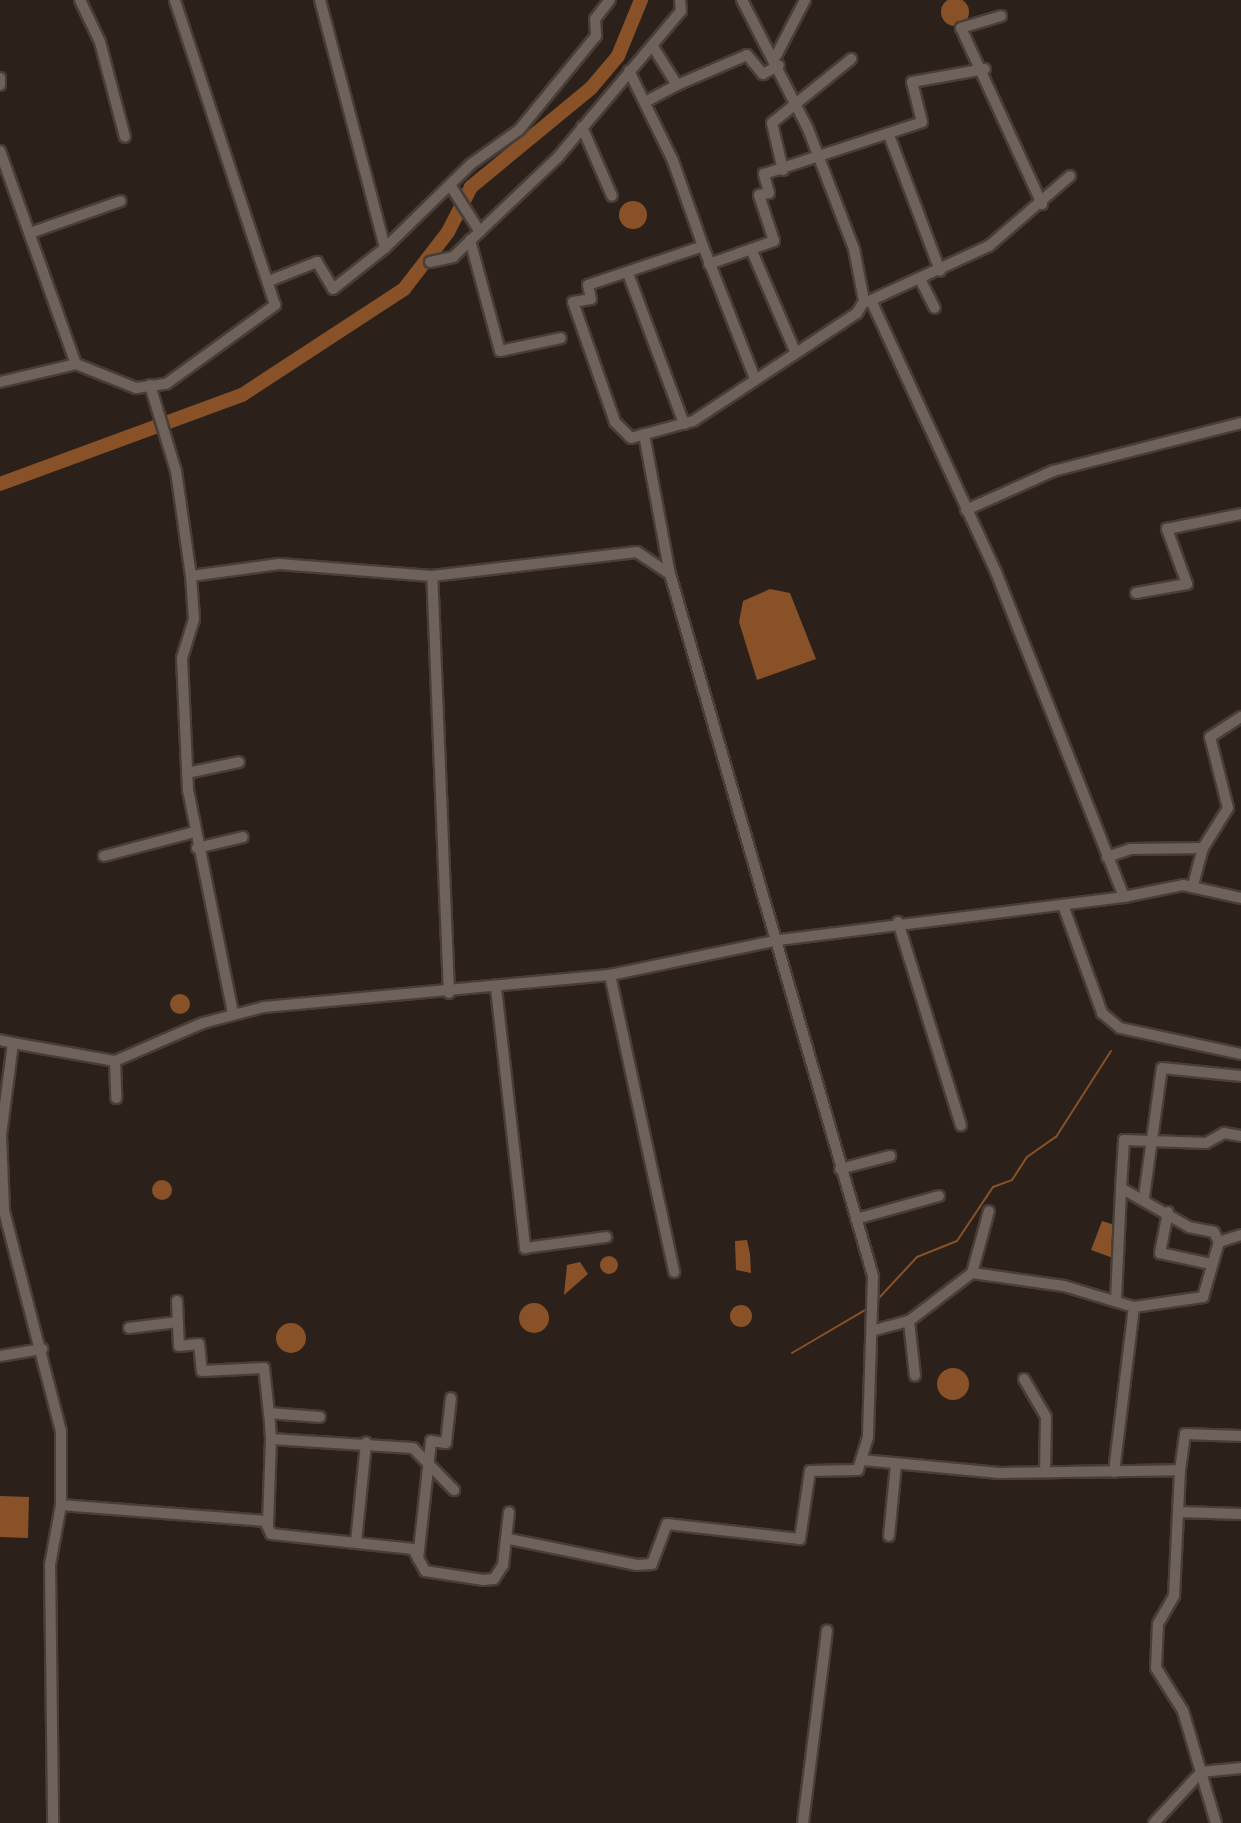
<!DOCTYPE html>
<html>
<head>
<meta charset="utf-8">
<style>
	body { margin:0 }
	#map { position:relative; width:1241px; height:1823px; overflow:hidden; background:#2b211a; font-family:"Titillium Web",sans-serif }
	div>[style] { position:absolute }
	.water>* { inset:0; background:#885127 }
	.round { border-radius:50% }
	.stream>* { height:2px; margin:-1px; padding:0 1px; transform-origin:1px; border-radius:1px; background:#885127 }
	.river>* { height:14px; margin:-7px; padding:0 7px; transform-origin:7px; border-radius:7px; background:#885127 }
	.roads { filter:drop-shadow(2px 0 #473e39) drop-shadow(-2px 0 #473e39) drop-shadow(0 2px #473e39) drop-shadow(0 -2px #473e39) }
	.minor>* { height:10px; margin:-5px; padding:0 5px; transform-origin:5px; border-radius:5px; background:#6e625a }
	span { translate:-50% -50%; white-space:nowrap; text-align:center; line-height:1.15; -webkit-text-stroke:6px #2b211a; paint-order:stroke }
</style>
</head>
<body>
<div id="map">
	<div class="water">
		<i class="round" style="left:941px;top:-2px;width:28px;height:28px"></i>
		<i class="round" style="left:619px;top:201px;width:28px;height:28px"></i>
		<i style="clip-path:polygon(770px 589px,790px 593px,816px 659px,757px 680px,739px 622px,743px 601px)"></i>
		<i class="round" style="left:170px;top:994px;width:20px;height:20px"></i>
		<i class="round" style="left:152px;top:1180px;width:20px;height:20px"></i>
		<i style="clip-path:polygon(1102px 1221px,1115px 1225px,1113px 1258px,1091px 1250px)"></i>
		<i style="clip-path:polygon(747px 1240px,750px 1254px,751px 1273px,736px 1270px,735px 1241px)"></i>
		<i class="round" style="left:600px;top:1256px;width:18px;height:18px"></i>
		<i style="clip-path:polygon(580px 1262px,588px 1274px,564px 1295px,567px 1265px)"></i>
		<i class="round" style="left:519px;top:1303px;width:30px;height:30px"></i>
		<i class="round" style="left:730px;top:1305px;width:22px;height:22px"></i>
		<i class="round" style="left:276px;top:1323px;width:30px;height:30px"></i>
		<i class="round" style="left:937px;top:1368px;width:32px;height:32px"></i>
		<i style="clip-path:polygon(0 1496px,29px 1497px,28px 1538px,0 1537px)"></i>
	</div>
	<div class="stream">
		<i style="left:878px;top:1299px;width:57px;rotate:-47.1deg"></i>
		<i style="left:917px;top:1257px;width:43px;rotate:-21.8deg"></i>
		<i style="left:957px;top:1241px;width:65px;rotate:-56.3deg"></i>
		<i style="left:993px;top:1187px;width:20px;rotate:-20deg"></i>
		<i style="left:1012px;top:1180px;width:27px;rotate:-57deg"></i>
		<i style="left:1027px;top:1157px;width:35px;rotate:-35deg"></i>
		<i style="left:1056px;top:1137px;width:102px;rotate:-57.4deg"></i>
		<i style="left:792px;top:1353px;width:87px;rotate:-30.4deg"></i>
	</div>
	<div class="river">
		<i style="left:0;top:484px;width:258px;rotate:-20.2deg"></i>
		<i style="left:242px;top:395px;width:194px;rotate:-33.2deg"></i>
		<i style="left:404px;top:289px;width:72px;rotate:-52.3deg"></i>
		<i style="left:448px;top:232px;width:51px;rotate:-62.9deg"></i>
		<i style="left:471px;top:187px;width:156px;rotate:-39.5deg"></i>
		<i style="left:591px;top:88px;width:42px;rotate:-49.8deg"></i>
		<i style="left:618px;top:56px;width:61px;rotate:-67.7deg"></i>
	</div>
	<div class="roads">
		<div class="minor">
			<i style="left:80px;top:0;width:47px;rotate:64.5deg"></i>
			<i style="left:100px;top:42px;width:98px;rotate:75.3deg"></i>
			<i style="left:320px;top:0;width:256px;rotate:75.3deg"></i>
			<i style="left:742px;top:0;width:145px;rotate:62.9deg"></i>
			<i style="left:808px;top:129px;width:129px;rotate:69deg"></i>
			<i style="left:854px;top:249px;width:53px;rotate:79.1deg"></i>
			<i style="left:864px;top:301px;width:14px;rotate:120deg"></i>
			<i style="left:857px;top:313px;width:196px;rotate:146.6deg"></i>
			<i style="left:693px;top:421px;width:64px;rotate:164.7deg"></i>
			<i style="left:631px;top:438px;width:23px;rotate:-135deg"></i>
			<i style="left:615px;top:422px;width:127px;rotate:-109.3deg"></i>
			<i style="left:573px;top:302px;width:18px;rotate:-9deg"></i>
			<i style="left:591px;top:299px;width:14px;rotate:-102deg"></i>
			<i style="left:588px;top:285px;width:121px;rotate:-18.7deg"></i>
			<i style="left:703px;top:246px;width:143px;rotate:68.6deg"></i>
			<i style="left:1001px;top:16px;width:42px;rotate:163.3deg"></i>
			<i style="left:961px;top:28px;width:194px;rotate:65.3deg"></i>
			<i style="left:776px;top:56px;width:63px;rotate:-62.6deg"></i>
			<i style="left:629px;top:71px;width:100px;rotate:63.9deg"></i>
			<i style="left:673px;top:161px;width:90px;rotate:70.6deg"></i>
			<i style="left:0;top:78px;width:7px;rotate:90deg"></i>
			<i style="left:677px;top:85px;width:76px;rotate:-23.2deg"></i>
			<i style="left:747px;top:55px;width:25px;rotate:50deg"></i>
			<i style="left:763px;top:74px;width:18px;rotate:-29deg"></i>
			<i style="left:645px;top:102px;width:36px;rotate:-28deg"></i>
			<i style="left:677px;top:85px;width:47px;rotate:-122deg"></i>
			<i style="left:582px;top:127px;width:75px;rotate:66.5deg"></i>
			<i style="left:889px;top:135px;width:145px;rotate:69.4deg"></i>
			<i style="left:0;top:151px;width:226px;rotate:70.4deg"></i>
			<i style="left:783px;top:170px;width:48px;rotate:-103.2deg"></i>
			<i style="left:772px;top:123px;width:102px;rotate:-39deg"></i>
			<i style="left:452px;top:188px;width:52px;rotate:57.5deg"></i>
			<i style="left:30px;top:233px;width:96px;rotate:-19.4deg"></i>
			<i style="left:470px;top:240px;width:115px;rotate:74.9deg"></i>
			<i style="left:500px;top:351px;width:62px;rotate:-12deg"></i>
			<i style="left:751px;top:249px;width:111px;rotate:66.7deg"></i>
			<i style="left:430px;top:262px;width:24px;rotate:-12deg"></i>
			<i style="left:453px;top:257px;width:145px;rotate:-43.6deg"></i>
			<i style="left:558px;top:157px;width:191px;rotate:-49.9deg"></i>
			<i style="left:681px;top:11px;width:11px;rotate:-95deg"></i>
			<i style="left:709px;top:264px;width:69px;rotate:-19.5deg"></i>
			<i style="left:774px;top:241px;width:48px;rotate:-108.1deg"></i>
			<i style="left:759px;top:195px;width:10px;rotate:-11deg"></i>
			<i style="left:769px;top:193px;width:20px;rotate:-105deg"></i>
			<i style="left:764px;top:174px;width:166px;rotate:-18.2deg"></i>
			<i style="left:922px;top:122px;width:41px;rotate:-104deg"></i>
			<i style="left:912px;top:82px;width:74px;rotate:-10.1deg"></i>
			<i style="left:629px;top:276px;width:158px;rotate:69.6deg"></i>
			<i style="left:269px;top:281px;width:52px;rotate:-21.6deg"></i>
			<i style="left:317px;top:262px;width:31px;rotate:59deg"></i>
			<i style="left:333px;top:289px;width:66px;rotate:-38.3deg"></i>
			<i style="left:385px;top:248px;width:120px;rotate:-44.3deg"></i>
			<i style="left:471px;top:164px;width:59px;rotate:-35.3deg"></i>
			<i style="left:519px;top:130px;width:122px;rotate:-50.7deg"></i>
			<i style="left:596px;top:36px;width:17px;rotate:-93deg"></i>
			<i style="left:595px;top:19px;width:24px;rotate:-52deg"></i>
			<i style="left:921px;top:281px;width:30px;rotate:63deg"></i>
			<i style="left:867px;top:302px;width:134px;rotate:-24.7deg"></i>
			<i style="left:989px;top:246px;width:107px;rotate:-40.8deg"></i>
			<i style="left:0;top:382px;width:78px;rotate:-13.3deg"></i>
			<i style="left:76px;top:364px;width:65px;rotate:21.8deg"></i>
			<i style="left:136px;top:388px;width:30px;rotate:-8deg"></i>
			<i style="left:166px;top:384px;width:135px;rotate:-35.9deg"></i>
			<i style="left:275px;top:305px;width:321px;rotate:-108.2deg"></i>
			<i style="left:150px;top:385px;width:90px;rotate:73.2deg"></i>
			<i style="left:176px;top:471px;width:106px;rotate:81.9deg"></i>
			<i style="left:191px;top:576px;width:43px;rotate:86deg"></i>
			<i style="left:194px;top:619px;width:41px;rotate:107.1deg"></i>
			<i style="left:182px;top:658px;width:132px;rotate:87.4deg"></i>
			<i style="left:188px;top:790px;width:227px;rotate:78.6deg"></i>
			<i style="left:644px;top:434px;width:142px;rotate:79.5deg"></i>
			<i style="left:966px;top:510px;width:95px;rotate:-24.1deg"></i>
			<i style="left:1053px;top:471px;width:194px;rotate:-14.3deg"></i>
			<i style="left:191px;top:576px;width:89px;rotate:-7.8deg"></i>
			<i style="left:279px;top:564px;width:153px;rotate:4.5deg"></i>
			<i style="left:1136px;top:593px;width:52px;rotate:-10deg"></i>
			<i style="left:1187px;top:584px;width:59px;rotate:-110deg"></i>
			<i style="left:1167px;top:529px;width:76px;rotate:-11.5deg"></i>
			<i style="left:187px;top:773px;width:53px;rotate:-11.9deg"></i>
			<i style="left:197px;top:848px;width:47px;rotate:-13.4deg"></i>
			<i style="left:104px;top:856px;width:93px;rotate:-14.9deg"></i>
			<i style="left:1107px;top:857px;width:24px;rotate:-19deg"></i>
			<i style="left:1130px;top:849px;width:73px;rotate:-0.8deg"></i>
			<i style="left:1193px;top:885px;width:38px;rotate:-75deg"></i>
			<i style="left:1203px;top:848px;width:47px;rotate:-58deg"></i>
			<i style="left:1228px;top:808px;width:73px;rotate:-104.2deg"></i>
			<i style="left:1210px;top:737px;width:37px;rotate:-33deg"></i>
			<i style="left:1124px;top:897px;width:60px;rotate:-11.5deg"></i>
			<i style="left:1183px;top:885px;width:59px;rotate:12.6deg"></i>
			<i style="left:1063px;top:905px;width:115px;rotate:70.1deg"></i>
			<i style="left:1102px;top:1013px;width:23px;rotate:40deg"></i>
			<i style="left:1120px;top:1028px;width:124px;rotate:12.1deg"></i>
			<i style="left:898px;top:922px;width:213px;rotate:72.8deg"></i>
			<i style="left:610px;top:975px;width:304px;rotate:77.8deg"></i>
			<i style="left:496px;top:988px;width:262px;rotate:83.6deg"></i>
			<i style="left:525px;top:1248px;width:82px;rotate:-7.7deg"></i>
			<i style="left:449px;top:993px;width:417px;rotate:-92.3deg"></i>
			<i style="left:432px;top:576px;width:206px;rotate:-6.7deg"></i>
			<i style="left:637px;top:552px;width:40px;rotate:34deg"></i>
			<i style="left:670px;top:574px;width:731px;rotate:73.87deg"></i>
			<i style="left:873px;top:1276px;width:161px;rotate:91.8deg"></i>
			<i style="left:868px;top:1437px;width:34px;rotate:107deg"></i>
			<i style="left:858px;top:1470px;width:48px;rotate:178.8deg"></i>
			<i style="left:810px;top:1471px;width:69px;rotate:98.4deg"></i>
			<i style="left:800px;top:1539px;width:134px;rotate:-173.6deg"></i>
			<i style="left:667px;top:1524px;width:43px;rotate:110.6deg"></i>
			<i style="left:652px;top:1564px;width:15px;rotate:176deg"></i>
			<i style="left:637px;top:1565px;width:131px;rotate:-168.5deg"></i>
			<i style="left:0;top:1040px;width:13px;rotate:13deg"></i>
			<i style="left:13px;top:1043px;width:93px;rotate:97.4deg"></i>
			<i style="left:1px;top:1135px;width:76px;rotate:87.7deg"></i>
			<i style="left:4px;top:1211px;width:227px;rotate:75.5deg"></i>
			<i style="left:61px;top:1431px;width:74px;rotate:90deg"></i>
			<i style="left:61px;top:1505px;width:61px;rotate:100.4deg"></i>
			<i style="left:50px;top:1565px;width:258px;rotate:89.3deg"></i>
			<i style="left:13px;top:1043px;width:104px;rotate:10deg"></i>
			<i style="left:115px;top:1061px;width:96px;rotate:-23.4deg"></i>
			<i style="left:203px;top:1023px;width:63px;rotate:-14.7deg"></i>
			<i style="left:264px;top:1007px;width:347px;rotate:-5.3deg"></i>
			<i style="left:610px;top:975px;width:173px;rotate:-11.7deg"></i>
			<i style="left:779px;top:940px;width:348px;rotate:-7.1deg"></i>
			<i style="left:1124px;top:897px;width:349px;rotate:-111.5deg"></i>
			<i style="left:996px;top:572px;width:296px;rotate:-114.7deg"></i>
			<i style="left:115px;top:1061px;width:37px;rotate:88deg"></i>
			<i style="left:840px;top:1169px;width:52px;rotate:-14.6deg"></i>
			<i style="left:1144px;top:1197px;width:130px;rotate:-82.1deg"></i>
			<i style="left:1162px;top:1068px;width:79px;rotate:5.8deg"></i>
			<i style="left:1168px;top:1212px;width:42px;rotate:101deg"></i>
			<i style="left:1160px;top:1253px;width:52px;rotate:12.2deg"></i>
			<i style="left:856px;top:1219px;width:86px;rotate:-15.5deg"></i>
			<i style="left:1219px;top:1242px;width:11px;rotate:-117deg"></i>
			<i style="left:1214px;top:1232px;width:25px;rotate:-169deg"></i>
			<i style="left:1189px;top:1227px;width:78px;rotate:-150.2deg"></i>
			<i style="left:1121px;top:1188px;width:48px;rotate:-86.4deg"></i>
			<i style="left:1124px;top:1140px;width:82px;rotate:2.1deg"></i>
			<i style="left:1206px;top:1143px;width:21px;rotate:-29deg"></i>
			<i style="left:1224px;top:1133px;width:17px;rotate:10deg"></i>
			<i style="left:972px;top:1273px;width:64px;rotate:-74.7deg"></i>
			<i style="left:1116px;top:1300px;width:112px;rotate:-87.4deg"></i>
			<i style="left:177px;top:1301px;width:45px;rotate:87.5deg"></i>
			<i style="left:179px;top:1346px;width:20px;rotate:-6deg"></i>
			<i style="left:199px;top:1344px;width:27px;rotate:84deg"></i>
			<i style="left:202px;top:1371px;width:62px;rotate:-2.8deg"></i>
			<i style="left:264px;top:1368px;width:45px;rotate:83.7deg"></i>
			<i style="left:909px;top:1321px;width:79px;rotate:-37.3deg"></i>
			<i style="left:972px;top:1273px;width:93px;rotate:8deg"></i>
			<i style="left:1064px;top:1286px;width:73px;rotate:16.7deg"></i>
			<i style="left:129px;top:1328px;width:49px;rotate:-7deg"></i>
			<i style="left:875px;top:1330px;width:35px;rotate:-15deg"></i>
			<i style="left:909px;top:1321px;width:55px;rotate:83.8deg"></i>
			<i style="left:0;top:1356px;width:43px;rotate:-9.5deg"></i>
			<i style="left:1024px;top:1379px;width:44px;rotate:59.9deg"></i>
			<i style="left:1046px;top:1417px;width:55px;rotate:91deg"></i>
			<i style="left:271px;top:1439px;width:26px;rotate:-94deg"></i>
			<i style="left:269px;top:1413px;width:51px;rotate:4.5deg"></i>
			<i style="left:862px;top:1460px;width:138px;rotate:5.4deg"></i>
			<i style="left:999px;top:1473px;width:181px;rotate:-0.9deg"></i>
			<i style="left:1180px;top:1470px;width:126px;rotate:92.7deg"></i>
			<i style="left:1174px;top:1596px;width:32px;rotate:120deg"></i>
			<i style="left:1158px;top:1624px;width:44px;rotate:92.6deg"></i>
			<i style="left:1156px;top:1668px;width:51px;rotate:57.9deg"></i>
			<i style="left:1183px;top:1711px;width:117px;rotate:73.6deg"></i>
			<i style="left:1180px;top:1470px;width:36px;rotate:-82deg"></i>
			<i style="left:1185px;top:1434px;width:56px;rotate:2deg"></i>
			<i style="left:1114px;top:1472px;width:166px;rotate:-83.1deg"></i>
			<i style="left:1134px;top:1307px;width:70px;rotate:-8.2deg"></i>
			<i style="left:1203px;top:1297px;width:57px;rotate:-73.8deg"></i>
			<i style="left:1219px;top:1242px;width:23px;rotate:-18deg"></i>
			<i style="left:61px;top:1505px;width:205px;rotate:4.5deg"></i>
			<i style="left:265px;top:1521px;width:14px;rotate:65deg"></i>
			<i style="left:271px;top:1534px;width:143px;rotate:6deg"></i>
			<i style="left:413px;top:1549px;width:25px;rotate:61deg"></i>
			<i style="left:425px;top:1571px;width:59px;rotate:8.8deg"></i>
			<i style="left:483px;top:1580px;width:11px;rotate:-5deg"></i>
			<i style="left:494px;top:1579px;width:17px;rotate:-57deg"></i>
			<i style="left:503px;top:1565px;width:53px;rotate:-83.5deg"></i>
			<i style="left:1179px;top:1512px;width:62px;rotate:1.8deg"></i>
			<i style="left:268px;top:1525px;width:86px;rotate:-88deg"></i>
			<i style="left:271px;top:1439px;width:142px;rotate:3.6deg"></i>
			<i style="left:413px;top:1448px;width:59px;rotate:45.7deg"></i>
			<i style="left:889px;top:1536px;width:72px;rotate:-84.4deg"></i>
			<i style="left:356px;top:1542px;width:100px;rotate:-84.2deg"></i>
			<i style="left:418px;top:1559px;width:119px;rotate:-83.7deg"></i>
			<i style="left:431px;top:1441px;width:15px;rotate:8deg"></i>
			<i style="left:446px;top:1443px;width:45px;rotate:-83.7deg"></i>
			<i style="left:803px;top:1823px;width:194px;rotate:-82.9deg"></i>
			<i style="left:1154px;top:1823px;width:69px;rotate:-47.3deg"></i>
			<i style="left:1201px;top:1772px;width:40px;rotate:-5.7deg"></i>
		</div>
	</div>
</div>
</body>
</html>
